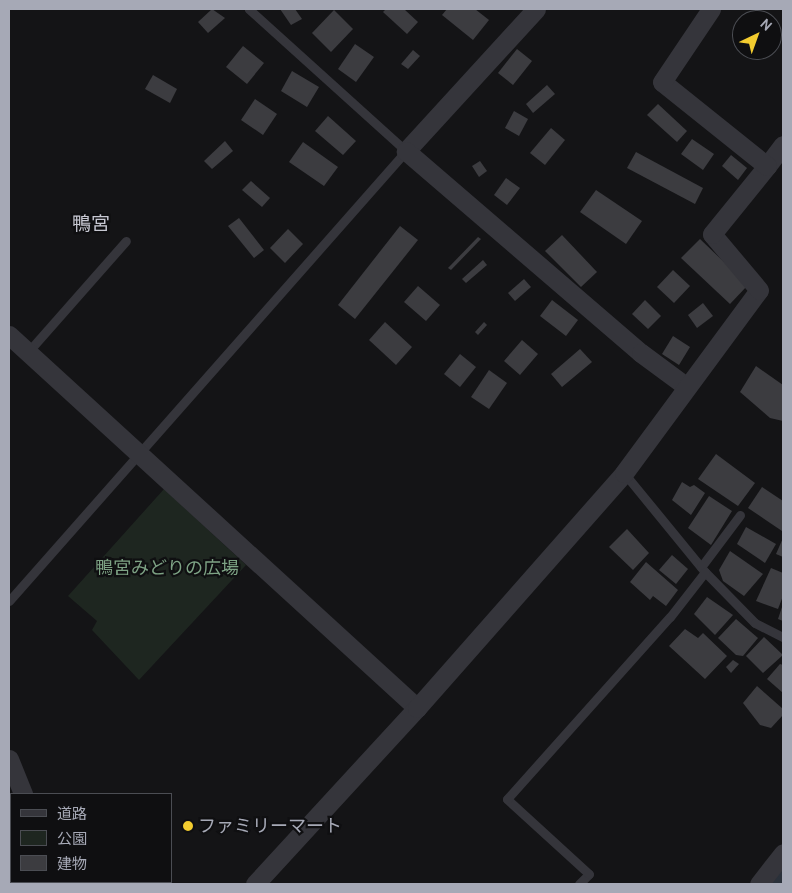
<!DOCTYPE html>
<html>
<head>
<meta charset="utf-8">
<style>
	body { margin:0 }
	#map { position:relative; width:792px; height:893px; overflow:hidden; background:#141416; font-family:Cabin,"Noto Sans JP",sans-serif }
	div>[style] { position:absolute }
	.green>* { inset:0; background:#1e2620 }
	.river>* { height:41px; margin:-20.5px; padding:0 20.5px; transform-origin:20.5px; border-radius:20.5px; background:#2a313a }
	.building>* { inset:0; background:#3c3c40 }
	.service>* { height:9px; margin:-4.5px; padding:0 4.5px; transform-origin:4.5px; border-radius:4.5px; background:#35353b }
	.minor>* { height:19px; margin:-9.5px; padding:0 9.5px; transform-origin:9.5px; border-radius:9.5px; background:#35353b }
	.tertiary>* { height:22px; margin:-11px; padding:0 11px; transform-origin:11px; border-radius:11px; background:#35353b }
	.dots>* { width:14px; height:14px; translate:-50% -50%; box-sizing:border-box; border:2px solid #0f0f11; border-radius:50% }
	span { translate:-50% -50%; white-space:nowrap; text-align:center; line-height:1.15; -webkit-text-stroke:4.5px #0f0f11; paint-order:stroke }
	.park-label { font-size:18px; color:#7da284 }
	.poi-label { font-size:18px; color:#a6a9b6 }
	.left { translate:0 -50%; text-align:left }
	.neighbourhood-label { font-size:19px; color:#c7c8d2 }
	.frame { position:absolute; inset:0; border:10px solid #a6a9b6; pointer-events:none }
	.legend { position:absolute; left:10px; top:793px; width:162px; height:90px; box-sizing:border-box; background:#0f0f11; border:1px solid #4b4d53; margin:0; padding:6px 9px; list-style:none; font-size:15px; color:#a6a9b6 }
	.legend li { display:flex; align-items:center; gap:10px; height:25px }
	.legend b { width:25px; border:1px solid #4b4d53 }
	.north { position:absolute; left:732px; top:10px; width:50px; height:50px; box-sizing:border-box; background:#0f0f11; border:1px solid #4b4d53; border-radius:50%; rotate:42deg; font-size:14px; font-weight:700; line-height:20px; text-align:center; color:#a6a9b6 }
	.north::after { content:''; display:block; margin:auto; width:18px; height:22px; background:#f3cc2f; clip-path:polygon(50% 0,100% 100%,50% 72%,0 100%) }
</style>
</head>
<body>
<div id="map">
	<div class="green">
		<i style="clip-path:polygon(164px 489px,246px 565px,139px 680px,92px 630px,97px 621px,68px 596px)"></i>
	</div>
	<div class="river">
		<i style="left:775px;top:884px;width:13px;rotate:-51deg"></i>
	</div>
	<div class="building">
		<i style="clip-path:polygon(212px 9px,225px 18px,208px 33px,198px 22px)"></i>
		<i style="clip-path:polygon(280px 9px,295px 9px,302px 19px,291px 25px)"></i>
		<i style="clip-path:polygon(386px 9px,404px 9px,418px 22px,407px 34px,383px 12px)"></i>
		<i style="clip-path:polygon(447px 9px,475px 9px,489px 20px,473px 40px,442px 15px)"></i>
		<i style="clip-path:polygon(334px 10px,353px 29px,331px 52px,312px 33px)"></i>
		<i style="clip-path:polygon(355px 44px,374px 57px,356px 82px,338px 69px)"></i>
		<i style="clip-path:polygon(243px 46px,264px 63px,247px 84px,226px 67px)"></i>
		<i style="clip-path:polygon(517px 49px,532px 61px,513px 85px,498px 73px)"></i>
		<i style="clip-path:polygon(413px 50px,420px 56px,408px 69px,401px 64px)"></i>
		<i style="clip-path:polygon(292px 71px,319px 87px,307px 107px,281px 91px)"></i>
		<i style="clip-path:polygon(153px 75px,177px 89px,170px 103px,145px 89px)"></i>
		<i style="clip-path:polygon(547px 85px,555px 94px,533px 113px,526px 104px)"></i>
		<i style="clip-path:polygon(255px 99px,277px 114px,263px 135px,241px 120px)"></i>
		<i style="clip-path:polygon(658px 104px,687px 131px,677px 142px,647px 115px)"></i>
		<i style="clip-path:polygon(514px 111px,528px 119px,519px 136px,505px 128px)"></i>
		<i style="clip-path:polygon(328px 116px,356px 141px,343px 155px,315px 131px)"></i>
		<i style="clip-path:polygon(551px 128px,565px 140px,545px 165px,530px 153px)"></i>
		<i style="clip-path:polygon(692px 139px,714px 154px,703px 170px,681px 154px)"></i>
		<i style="clip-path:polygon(225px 141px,233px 151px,212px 169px,204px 161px)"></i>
		<i style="clip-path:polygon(303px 142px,338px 167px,324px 186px,289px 162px)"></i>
		<i style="clip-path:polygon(636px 152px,703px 188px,695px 204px,627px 168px)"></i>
		<i style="clip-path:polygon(731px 155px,747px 168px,738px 180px,722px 166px)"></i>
		<i style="clip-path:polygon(480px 161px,487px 171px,479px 177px,472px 166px)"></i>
		<i style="clip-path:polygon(506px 178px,520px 188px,507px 205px,494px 195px)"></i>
		<i style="clip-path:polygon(251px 181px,270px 198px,262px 207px,242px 190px)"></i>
		<i style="clip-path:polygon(596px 190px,642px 221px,626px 244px,580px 212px)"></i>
		<i style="clip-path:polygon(239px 218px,264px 250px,254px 258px,228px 226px)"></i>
		<i style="clip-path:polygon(400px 226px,418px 240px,355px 319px,338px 305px)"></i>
		<i style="clip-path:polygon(288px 229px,303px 244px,285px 263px,270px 248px)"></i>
		<i style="clip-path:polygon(562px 235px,597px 272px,581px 287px,545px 251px)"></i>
		<i style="clip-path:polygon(478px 237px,481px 239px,451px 270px,448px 268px)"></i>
		<i style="clip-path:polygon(700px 239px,748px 285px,730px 304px,681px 258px)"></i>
		<i style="clip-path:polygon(483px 260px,487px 265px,466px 283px,462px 279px)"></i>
		<i style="clip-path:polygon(673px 270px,690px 286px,674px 303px,657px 287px)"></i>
		<i style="clip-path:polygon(524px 279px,531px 287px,515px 301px,508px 293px)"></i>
		<i style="clip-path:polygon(418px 286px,440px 305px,426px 321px,404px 302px)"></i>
		<i style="clip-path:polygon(552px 300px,578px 320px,566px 336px,540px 316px)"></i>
		<i style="clip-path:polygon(645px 300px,661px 316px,648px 329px,632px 314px)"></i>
		<i style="clip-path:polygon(703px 303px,713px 316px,697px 328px,688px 315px)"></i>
		<i style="clip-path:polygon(385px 322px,412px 347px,396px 365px,369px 340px)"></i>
		<i style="clip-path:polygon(484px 322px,487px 325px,478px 335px,475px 332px)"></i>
		<i style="clip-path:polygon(673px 336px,690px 347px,679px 365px,662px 354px)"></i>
		<i style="clip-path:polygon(522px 340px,538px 354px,520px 375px,504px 361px)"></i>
		<i style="clip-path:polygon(580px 349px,592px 362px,562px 387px,551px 374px)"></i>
		<i style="clip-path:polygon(460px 354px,476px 367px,460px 387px,444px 374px)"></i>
		<i style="clip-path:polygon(756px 366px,783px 385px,783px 421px,770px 418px,740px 392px)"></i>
		<i style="clip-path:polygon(489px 370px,507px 383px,489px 409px,471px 397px)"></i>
		<i style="clip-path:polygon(716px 454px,755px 483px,738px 506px,698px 479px)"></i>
		<i style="clip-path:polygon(682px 482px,690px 487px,694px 485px,705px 493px,691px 515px,672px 500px)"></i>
		<i style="clip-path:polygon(762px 487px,783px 501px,782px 531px,748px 508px)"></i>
		<i style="clip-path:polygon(709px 496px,732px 511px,711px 545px,688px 528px)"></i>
		<i style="clip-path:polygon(746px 527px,776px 544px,765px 563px,737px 544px)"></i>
		<i style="clip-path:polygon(627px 529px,649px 553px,633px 570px,609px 547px)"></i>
		<i style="clip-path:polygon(783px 538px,783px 557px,776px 554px)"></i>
		<i style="clip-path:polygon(730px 551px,763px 574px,744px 596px,723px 581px,719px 570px)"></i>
		<i style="clip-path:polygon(672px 555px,688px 569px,676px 584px,659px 570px)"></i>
		<i style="clip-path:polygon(646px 562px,678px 590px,666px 606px,653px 596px,650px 600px,630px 582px)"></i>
		<i style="clip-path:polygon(771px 568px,783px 573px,783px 596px,778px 609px,756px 601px)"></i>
		<i style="clip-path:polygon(707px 597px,733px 615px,715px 635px,694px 614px)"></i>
		<i style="clip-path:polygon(783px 604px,783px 621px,778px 619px)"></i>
		<i style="clip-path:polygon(736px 619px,758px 638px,743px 656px,736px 655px,718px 638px)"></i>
		<i style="clip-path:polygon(685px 629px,698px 638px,703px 633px,727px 656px,705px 679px,669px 646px)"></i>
		<i style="clip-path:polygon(764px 637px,783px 655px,763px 673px,746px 656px)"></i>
		<i style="clip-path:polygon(733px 660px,739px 664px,731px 673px,726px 667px)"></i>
		<i style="clip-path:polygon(780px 664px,783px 665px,783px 693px,767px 679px)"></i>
		<i style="clip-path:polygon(757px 686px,783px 709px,783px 715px,771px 728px,760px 725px,743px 703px)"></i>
	</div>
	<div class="service">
		<i style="left:28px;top:352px;width:148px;rotate:-48.6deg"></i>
		<i style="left:624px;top:473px;width:128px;rotate:50.7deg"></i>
		<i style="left:705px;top:572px;width:71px;rotate:45.6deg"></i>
		<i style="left:755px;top:623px;width:31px;rotate:27deg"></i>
		<i style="left:701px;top:567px;width:65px;rotate:-53.1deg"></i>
		<i style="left:9px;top:601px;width:600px;rotate:-48.58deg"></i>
		<i style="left:406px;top:151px;width:212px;rotate:-137.9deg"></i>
		<i style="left:579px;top:884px;width:14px;rotate:-45deg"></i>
		<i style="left:589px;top:874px;width:111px;rotate:-137.6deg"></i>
		<i style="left:507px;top:799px;width:244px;rotate:-48.2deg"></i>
		<i style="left:670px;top:617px;width:57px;rotate:-52.1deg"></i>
	</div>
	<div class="minor">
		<i style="left:536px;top:9px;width:193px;rotate:132.5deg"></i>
		<i style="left:406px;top:151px;width:310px;rotate:40.7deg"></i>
		<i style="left:641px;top:353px;width:57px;rotate:36.5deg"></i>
		<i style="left:767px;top:166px;width:26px;rotate:-53deg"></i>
		<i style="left:9px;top:335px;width:553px;rotate:42.43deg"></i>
		<i style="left:9px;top:759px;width:38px;rotate:68deg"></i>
		<i style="left:255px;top:884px;width:239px;rotate:-47.4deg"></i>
		<i style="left:417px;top:708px;width:313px;rotate:-48.6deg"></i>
		<i style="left:624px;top:473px;width:227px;rotate:-53.6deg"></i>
		<i style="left:759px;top:290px;width:73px;rotate:-130deg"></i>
		<i style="left:712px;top:234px;width:87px;rotate:-51deg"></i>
		<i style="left:767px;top:166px;width:134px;rotate:-141.3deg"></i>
		<i style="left:662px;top:82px;width:88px;rotate:-56.1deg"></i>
		<i style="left:759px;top:884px;width:39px;rotate:-52deg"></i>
	</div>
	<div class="tertiary">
		<i style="left:9px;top:834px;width:3px;rotate:45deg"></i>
		<i style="left:63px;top:882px;width:4px;rotate:34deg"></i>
	</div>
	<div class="dots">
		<i style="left:188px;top:826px;background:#f3cc2f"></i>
	</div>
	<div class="park-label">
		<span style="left:167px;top:568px">鴨宮みどりの広場</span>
	</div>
	<div class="poi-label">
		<span class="left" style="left:198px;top:826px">ファミリーマート</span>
	</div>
	<div class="neighbourhood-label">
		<span style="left:91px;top:224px">鴨宮</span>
	</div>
	<div class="frame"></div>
	<ul class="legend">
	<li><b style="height:6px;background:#35353b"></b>道路</li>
	<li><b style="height:14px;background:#1e2620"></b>公園</li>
	<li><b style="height:14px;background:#3c3c40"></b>建物</li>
	</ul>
	<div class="north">N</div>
</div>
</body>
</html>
